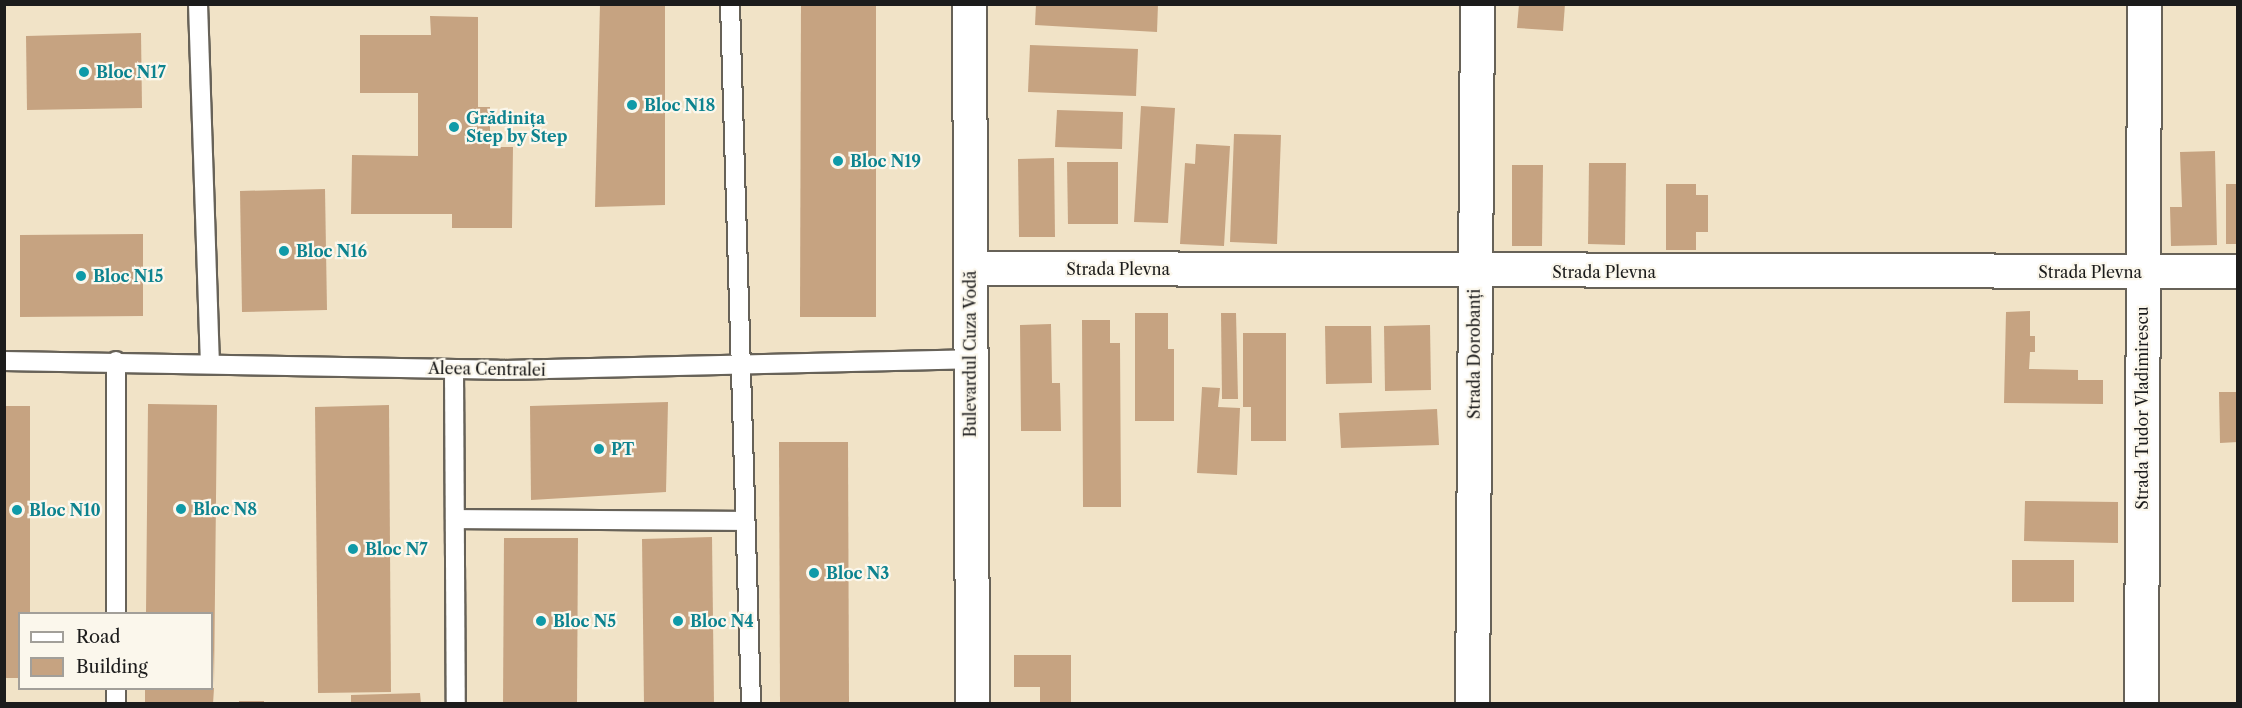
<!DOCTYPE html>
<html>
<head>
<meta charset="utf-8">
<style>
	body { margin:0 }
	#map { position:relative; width:2242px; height:708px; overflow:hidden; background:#f1e3c7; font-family:"Libre Caslon Text",serif }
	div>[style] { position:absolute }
	.building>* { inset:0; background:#c6a381 }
	.roads { filter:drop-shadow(2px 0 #676258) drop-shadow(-2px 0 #676258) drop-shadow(0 2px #676258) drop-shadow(0 -2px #676258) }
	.lane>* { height:18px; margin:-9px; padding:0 9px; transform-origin:9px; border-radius:9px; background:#fff }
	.street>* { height:33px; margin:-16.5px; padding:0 16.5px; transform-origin:16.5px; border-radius:16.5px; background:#fff }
	.dots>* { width:16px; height:16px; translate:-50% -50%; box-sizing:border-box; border:3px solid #fbf7ec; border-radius:50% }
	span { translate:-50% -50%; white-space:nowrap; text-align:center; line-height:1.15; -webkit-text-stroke:4.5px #fbf7ec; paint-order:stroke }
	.culture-label { font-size:16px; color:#0d838f; font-weight:700 }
	.left { translate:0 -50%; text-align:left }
	.street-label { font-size:16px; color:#1c1c1c }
	.frame { position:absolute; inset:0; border:6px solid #1c1c1c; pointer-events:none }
	.legend { position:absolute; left:18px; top:612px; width:195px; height:78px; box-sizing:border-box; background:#fbf7ec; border:2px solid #a29f99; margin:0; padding:8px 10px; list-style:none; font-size:18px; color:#1c1c1c }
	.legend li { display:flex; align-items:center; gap:12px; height:30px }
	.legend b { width:30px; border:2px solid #a29f99 }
</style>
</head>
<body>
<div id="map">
	<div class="building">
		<i style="clip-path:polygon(600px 4px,665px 4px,665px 205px,595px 207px)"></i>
		<i style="clip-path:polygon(801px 4px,876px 4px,876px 317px,800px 317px)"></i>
		<i style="clip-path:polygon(1036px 4px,1158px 4px,1157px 32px,1035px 25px)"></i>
		<i style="clip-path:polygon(1519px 4px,1565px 4px,1563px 31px,1517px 28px)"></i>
		<i style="clip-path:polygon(430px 16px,478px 17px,478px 107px,490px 107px,490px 147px,513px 147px,512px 228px,452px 228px,452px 214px,351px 214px,352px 155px,418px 156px,418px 93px,360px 93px,360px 35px,431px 35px)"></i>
		<i style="clip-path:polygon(141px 33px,142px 108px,27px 110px,26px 36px)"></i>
		<i style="clip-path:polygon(1030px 45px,1138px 49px,1136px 96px,1028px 92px)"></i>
		<i style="clip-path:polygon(1141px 106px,1175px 108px,1168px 223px,1134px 222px)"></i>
		<i style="clip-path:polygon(1057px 110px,1123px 112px,1122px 149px,1055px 147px)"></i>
		<i style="clip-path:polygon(1234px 134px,1281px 135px,1277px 244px,1230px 242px)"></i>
		<i style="clip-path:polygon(1196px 144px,1230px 146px,1224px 246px,1180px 244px,1185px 163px,1195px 164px)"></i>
		<i style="clip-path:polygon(2215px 151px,2217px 245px,2171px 246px,2170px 207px,2182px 207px,2180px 152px)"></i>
		<i style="clip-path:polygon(1054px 158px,1055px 237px,1019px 237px,1018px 159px)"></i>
		<i style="clip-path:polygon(1067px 162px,1118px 162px,1118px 224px,1068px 224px)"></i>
		<i style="clip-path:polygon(1589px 163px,1626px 163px,1625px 245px,1588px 244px)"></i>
		<i style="clip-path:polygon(1512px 165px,1543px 165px,1542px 246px,1512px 246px)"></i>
		<i style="clip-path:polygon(1666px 184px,1696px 184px,1696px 195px,1708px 195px,1708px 232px,1696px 232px,1696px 250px,1666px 250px)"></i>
		<i style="clip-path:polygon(2226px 184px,2238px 184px,2238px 244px,2226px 244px)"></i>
		<i style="clip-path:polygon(325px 189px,327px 310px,242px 312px,240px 191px)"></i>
		<i style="clip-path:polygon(143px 234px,143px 316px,20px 317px,20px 235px)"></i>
		<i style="clip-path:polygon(2030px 311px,2030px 336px,2035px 336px,2035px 352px,2030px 352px,2029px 369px,2078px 370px,2078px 380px,2103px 380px,2103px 404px,2004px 403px,2006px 312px)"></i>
		<i style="clip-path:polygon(1135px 313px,1168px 313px,1168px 349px,1174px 349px,1174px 421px,1135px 421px)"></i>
		<i style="clip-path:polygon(1221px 313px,1236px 313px,1238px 399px,1222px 399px)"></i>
		<i style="clip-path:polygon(1082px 320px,1110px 320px,1110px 343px,1120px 343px,1121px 507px,1083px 507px)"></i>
		<i style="clip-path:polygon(1051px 324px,1052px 383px,1060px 383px,1061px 431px,1021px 431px,1020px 325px)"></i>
		<i style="clip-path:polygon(1430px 325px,1431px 390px,1385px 391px,1384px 326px)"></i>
		<i style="clip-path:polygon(1325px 326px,1371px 326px,1372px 383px,1326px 384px)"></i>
		<i style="clip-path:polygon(1243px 333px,1286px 333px,1286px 441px,1251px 441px,1251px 407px,1243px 407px)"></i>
		<i style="clip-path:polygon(1202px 387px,1220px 388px,1218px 407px,1240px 408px,1237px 475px,1197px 473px)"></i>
		<i style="clip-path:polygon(2219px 392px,2238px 392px,2238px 442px,2220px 443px)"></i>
		<i style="clip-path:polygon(668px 402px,666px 492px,531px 500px,530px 406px)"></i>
		<i style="clip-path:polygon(148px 404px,217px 405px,214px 686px,212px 614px,146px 614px)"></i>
		<i style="clip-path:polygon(389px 405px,391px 692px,318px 693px,315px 407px)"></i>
		<i style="clip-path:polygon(4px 406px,30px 406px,30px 614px,20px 614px,20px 678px,4px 678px)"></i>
		<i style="clip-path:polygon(1437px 409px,1439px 445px,1341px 448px,1339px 413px)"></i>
		<i style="clip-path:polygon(779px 442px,848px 442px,849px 704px,780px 704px)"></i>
		<i style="clip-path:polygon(2025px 501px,2118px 502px,2118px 543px,2024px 541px)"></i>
		<i style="clip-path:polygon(712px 537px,714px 704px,644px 704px,642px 539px)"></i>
		<i style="clip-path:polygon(504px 538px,578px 538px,577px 704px,503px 704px)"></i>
		<i style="clip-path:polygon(2012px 560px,2074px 560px,2074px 602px,2012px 602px)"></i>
		<i style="clip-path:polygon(1014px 655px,1071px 655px,1071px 704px,1040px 704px,1040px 687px,1014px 687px)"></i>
		<i style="clip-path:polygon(145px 688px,214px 688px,213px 704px,145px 702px)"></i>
		<i style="clip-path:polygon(420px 693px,421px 704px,351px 704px,351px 695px)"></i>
		<i style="clip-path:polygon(239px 701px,264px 701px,264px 704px,239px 704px)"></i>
	</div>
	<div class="roads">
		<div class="lane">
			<i style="left:198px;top:4px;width:358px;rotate:88.1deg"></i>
			<i style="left:730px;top:4px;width:700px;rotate:88.28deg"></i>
			<i style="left:4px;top:361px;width:495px;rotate:1deg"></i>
			<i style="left:499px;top:370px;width:471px;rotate:-1.3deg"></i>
			<i style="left:116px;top:361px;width:253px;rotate:90deg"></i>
			<i style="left:454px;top:369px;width:335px;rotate:89.7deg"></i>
			<i style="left:455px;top:519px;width:290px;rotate:0.4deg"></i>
			<i style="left:116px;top:688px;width:16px;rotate:90deg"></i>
		</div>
		<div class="street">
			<i style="left:969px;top:4px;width:700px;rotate:89.75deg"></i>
			<i style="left:970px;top:268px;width:1268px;rotate:0.14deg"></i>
			<i style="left:1472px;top:704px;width:700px;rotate:-89.59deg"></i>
			<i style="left:2141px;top:704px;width:700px;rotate:-89.75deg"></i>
		</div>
	</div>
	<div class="dots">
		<i style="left:84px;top:72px;background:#0f9aa8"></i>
		<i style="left:632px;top:105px;background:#0f9aa8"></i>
		<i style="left:454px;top:127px;background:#0f9aa8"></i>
		<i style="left:838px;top:161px;background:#0f9aa8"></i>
		<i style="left:284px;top:251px;background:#0f9aa8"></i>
		<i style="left:81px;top:276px;background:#0f9aa8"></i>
		<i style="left:599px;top:449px;background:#0f9aa8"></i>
		<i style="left:181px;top:509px;background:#0f9aa8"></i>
		<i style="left:17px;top:510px;background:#0f9aa8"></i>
		<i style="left:353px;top:549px;background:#0f9aa8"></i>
		<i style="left:814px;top:573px;background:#0f9aa8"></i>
		<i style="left:541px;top:621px;background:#0f9aa8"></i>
		<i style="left:678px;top:621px;background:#0f9aa8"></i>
	</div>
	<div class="culture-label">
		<span class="left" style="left:96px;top:72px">Bloc N17</span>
		<span class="left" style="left:644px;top:105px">Bloc N18</span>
		<span class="left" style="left:466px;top:127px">Grădinița<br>Step by Step</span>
		<span class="left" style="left:850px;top:161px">Bloc N19</span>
		<span class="left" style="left:296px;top:251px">Bloc N16</span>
		<span class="left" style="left:93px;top:276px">Bloc N15</span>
		<span class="left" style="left:611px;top:449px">PT</span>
		<span class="left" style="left:193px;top:509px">Bloc N8</span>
		<span class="left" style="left:29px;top:510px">Bloc N10</span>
		<span class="left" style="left:365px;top:549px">Bloc N7</span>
		<span class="left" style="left:826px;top:573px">Bloc N3</span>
		<span class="left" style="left:553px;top:621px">Bloc N5</span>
		<span class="left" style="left:690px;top:621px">Bloc N4</span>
	</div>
	<div class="street-label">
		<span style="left:1118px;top:269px">Strada Plevna</span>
		<span style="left:1604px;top:272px">Strada Plevna</span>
		<span style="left:2090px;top:272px">Strada Plevna</span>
		<span style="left:970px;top:354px;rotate:-90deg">Bulevardul Cuza Vodă</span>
		<span style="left:1474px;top:354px;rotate:-90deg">Strada Dorobanți</span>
		<span style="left:487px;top:369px;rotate:1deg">Aleea Centralei</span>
		<span style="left:2142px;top:408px;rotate:-90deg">Strada Tudor Vladimirescu</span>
	</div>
	<div class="frame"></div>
	<ul class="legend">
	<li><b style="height:8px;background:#fff"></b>Road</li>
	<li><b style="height:16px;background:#c6a381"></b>Building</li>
	</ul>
</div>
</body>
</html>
